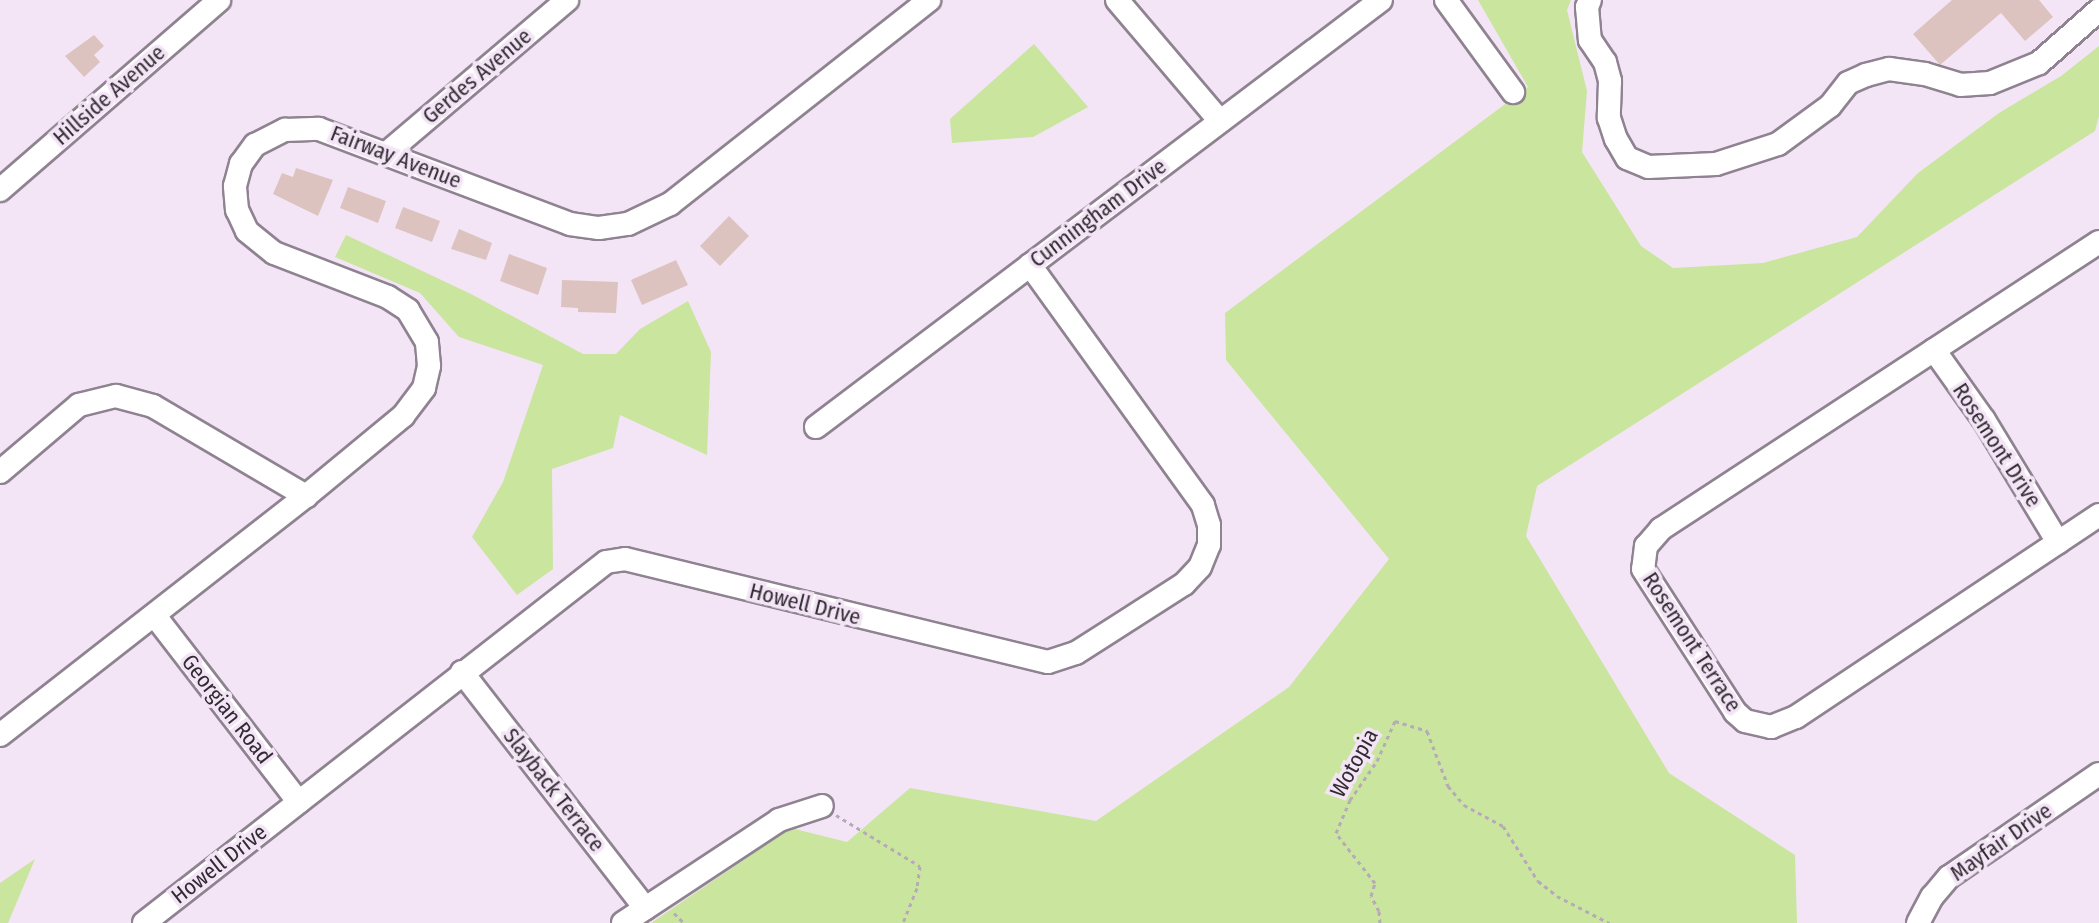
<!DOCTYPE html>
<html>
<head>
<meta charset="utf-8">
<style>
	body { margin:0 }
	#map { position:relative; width:2099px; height:923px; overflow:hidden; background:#f4e5f6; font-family:"Fira Sans Condensed",sans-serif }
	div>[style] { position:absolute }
	.green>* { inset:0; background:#c9e59e }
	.building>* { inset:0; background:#dcc3bf }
	.path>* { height:3px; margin-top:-1.5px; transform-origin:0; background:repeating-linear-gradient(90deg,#b6aab8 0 4px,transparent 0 8px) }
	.roads { filter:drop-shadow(2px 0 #8f8291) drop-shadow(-2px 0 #8f8291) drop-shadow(0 2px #8f8291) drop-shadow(0 -2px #8f8291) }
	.minor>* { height:22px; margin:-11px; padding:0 11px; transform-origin:11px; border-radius:11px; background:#fff }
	span { translate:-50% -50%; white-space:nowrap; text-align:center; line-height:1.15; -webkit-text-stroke:7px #f4e5f6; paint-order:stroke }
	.street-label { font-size:22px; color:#302a31 }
</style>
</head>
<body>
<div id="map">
	<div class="green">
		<i style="clip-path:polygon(1478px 0,1571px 0,1567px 10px,1587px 91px,1582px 152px,1641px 246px,1673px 268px,1763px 263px,1857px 237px,1918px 173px,1999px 113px,2061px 76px,2099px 46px,2099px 116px,2095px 131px,1537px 486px,1526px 536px,1669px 773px,1795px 855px,1797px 923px,651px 923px,791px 828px,847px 842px,910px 788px,1096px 821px,1289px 687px,1389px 559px,1226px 360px,1225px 313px,1528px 87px)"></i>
		<i style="clip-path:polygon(1034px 44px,1088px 107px,1033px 137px,952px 143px,950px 119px)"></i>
		<i style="clip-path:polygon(346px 235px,471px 294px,583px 354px,616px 354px,640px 329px,688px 301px,711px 352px,707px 455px,620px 415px,613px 448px,552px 469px,553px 569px,517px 595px,472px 537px,503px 482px,543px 365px,459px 337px,420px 293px,335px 257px)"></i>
		<i style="clip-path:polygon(35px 859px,8px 923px,0 923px,0 883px)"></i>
	</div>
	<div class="building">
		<i style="clip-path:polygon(1952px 0,2039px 0,2053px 17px,2025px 41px,2001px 13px,1940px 65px,1913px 34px)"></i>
		<i style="clip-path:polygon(94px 35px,104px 46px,94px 55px,100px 62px,84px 77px,65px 56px)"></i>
		<i style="clip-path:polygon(296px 168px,333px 180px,318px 216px,273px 194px,282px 173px,293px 177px)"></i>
		<i style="clip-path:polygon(348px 187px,386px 201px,378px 223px,340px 208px)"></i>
		<i style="clip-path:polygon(403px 207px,440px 221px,432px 242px,395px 228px)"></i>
		<i style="clip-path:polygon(729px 216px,749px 236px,720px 266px,700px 246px)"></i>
		<i style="clip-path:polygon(459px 229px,492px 243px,486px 260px,451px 249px)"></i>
		<i style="clip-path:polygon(509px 254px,547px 268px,538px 295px,500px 281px)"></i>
		<i style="clip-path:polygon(676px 260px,688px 285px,642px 305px,631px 280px)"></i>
		<i style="clip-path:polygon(562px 280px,618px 282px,616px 313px,578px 312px,578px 308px,561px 307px)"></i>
	</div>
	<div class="path">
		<i style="left:836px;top:815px;width:98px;rotate:31.3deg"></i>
		<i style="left:920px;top:866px;width:22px;rotate:98deg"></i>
		<i style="left:917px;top:888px;width:38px;rotate:112deg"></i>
		<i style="left:674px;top:913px;width:14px;rotate:45deg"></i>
		<i style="left:1380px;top:923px;width:12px;rotate:-95deg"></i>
		<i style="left:1379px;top:911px;width:17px;rotate:-118deg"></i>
		<i style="left:1371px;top:896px;width:14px;rotate:-73deg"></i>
		<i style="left:1375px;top:883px;width:63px;rotate:-128deg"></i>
		<i style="left:1336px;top:833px;width:36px;rotate:-67deg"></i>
		<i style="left:1350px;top:800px;width:47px;rotate:-55.3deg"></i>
		<i style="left:1377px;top:761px;width:44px;rotate:-65.8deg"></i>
		<i style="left:1395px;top:721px;width:34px;rotate:17deg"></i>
		<i style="left:1427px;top:731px;width:59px;rotate:69.1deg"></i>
		<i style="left:1448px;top:786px;width:25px;rotate:50deg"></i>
		<i style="left:1464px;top:805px;width:44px;rotate:28.3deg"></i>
		<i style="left:1503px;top:826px;width:65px;rotate:57.5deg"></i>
		<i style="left:1538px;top:881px;width:24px;rotate:38deg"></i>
		<i style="left:1557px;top:896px;width:59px;rotate:27.4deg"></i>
	</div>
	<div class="roads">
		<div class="minor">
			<i style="left:1117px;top:0;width:159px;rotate:49.6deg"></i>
			<i style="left:1446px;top:0;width:114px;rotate:53.9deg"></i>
			<i style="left:1590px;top:0;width:8px;rotate:113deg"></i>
			<i style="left:1587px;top:7px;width:33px;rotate:85deg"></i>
			<i style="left:1590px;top:40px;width:27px;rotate:56deg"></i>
			<i style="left:1605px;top:62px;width:20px;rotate:75deg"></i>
			<i style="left:1610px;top:81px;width:37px;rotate:92deg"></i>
			<i style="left:1609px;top:118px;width:22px;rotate:72deg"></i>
			<i style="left:1616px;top:139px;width:22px;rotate:60deg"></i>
			<i style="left:1627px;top:158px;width:23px;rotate:23deg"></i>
			<i style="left:1648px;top:167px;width:68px;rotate:-2.5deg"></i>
			<i style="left:1716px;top:164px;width:65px;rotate:-17.9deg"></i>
			<i style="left:1778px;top:144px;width:64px;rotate:-36.2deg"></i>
			<i style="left:1830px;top:106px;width:29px;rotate:-52deg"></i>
			<i style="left:1848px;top:83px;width:20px;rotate:-24deg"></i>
			<i style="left:1866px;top:75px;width:24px;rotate:-15deg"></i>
			<i style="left:1889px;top:69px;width:36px;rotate:8deg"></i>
			<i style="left:1925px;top:74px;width:37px;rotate:17deg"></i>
			<i style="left:1960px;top:85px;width:30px;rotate:-4deg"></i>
			<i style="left:1990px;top:83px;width:53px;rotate:-22.2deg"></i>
			<i style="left:2039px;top:63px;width:80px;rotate:-41.5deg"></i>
			<i style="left:388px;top:152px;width:235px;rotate:-40.3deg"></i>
			<i style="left:0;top:190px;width:290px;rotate:-40.9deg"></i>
			<i style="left:2099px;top:242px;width:524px;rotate:146.77deg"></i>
			<i style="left:1661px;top:529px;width:23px;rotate:131deg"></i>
			<i style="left:1646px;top:546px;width:23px;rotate:97deg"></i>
			<i style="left:1643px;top:569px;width:170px;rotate:57.2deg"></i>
			<i style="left:1735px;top:712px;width:13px;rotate:42deg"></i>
			<i style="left:1745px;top:721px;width:27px;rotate:13deg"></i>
			<i style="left:1771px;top:727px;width:27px;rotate:-22deg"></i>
			<i style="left:1796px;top:717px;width:364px;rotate:-33.7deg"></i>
			<i style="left:1934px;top:350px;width:86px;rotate:54.5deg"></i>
			<i style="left:1984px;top:420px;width:143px;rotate:58.8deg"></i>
			<i style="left:816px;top:427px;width:708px;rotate:-37.08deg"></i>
			<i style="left:0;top:472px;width:104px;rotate:-40.3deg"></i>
			<i style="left:79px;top:405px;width:38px;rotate:-14deg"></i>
			<i style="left:116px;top:396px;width:38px;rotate:15deg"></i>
			<i style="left:153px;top:406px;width:178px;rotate:30.5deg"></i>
			<i style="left:155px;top:616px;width:235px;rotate:52.3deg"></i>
			<i style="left:462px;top:672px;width:299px;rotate:52.2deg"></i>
			<i style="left:0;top:735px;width:388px;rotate:-38deg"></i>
			<i style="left:306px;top:496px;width:126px;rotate:-39.5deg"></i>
			<i style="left:403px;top:416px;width:35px;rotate:-53deg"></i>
			<i style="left:424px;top:388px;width:23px;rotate:-77deg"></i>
			<i style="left:429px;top:366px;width:24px;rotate:-95deg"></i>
			<i style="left:427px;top:342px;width:37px;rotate:-121deg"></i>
			<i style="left:408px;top:310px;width:24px;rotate:-147deg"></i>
			<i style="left:388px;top:297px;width:122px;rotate:-158.9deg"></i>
			<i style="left:274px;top:253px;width:35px;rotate:-141deg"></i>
			<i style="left:247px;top:231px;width:23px;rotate:-115deg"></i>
			<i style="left:237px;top:210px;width:24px;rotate:-95deg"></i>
			<i style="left:235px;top:186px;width:23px;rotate:-75deg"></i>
			<i style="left:241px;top:164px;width:24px;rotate:-54deg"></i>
			<i style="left:255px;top:145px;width:34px;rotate:-27deg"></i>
			<i style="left:285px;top:130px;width:34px;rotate:-2deg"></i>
			<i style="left:319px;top:129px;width:268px;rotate:20.7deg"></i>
			<i style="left:570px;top:224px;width:29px;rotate:8deg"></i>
			<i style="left:599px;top:228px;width:29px;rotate:-8deg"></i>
			<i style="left:628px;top:224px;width:47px;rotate:-25.5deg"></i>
			<i style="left:670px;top:204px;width:330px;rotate:-38.2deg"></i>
			<i style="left:144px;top:923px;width:586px;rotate:-38deg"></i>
			<i style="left:606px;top:562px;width:19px;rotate:-9deg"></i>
			<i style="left:625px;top:559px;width:435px;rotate:13.7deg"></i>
			<i style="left:1048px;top:662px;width:29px;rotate:-18deg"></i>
			<i style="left:1076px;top:653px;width:128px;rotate:-32.6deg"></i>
			<i style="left:1184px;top:584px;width:23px;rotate:-47deg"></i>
			<i style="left:1200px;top:567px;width:24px;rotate:-68deg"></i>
			<i style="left:1209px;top:545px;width:20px;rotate:-90deg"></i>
			<i style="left:1209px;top:525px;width:21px;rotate:-107deg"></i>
			<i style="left:1203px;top:505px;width:296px;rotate:-125.8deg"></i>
			<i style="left:623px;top:923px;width:187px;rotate:-33.4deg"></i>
			<i style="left:779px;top:820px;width:45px;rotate:-18deg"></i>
			<i style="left:1918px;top:923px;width:30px;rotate:-62deg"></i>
			<i style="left:1932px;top:897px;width:26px;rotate:-50deg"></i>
			<i style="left:1949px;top:877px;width:182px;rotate:-34.5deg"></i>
		</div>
	</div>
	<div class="street-label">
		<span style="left:477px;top:76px;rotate:-40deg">Gerdes Avenue</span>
		<span style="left:109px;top:95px;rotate:-41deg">Hillside Avenue</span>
		<span style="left:396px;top:157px;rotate:21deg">Fairway Avenue</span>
		<span style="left:1098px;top:213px;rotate:-37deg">Cunningham Drive</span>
		<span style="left:1997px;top:445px;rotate:57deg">Rosemont Drive</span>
		<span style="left:805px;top:604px;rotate:14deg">Howell Drive</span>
		<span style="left:1692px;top:642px;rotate:57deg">Rosemont Terrace</span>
		<span style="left:227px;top:709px;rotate:52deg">Georgian Road</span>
		<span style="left:1354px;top:763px;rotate:-61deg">Wotopia</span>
		<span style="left:554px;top:790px;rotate:52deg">Slayback Terrace</span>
		<span style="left:2001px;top:842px;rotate:-35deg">Mayfair Drive</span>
		<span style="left:219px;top:864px;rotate:-38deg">Howell Drive</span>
	</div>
</div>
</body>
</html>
